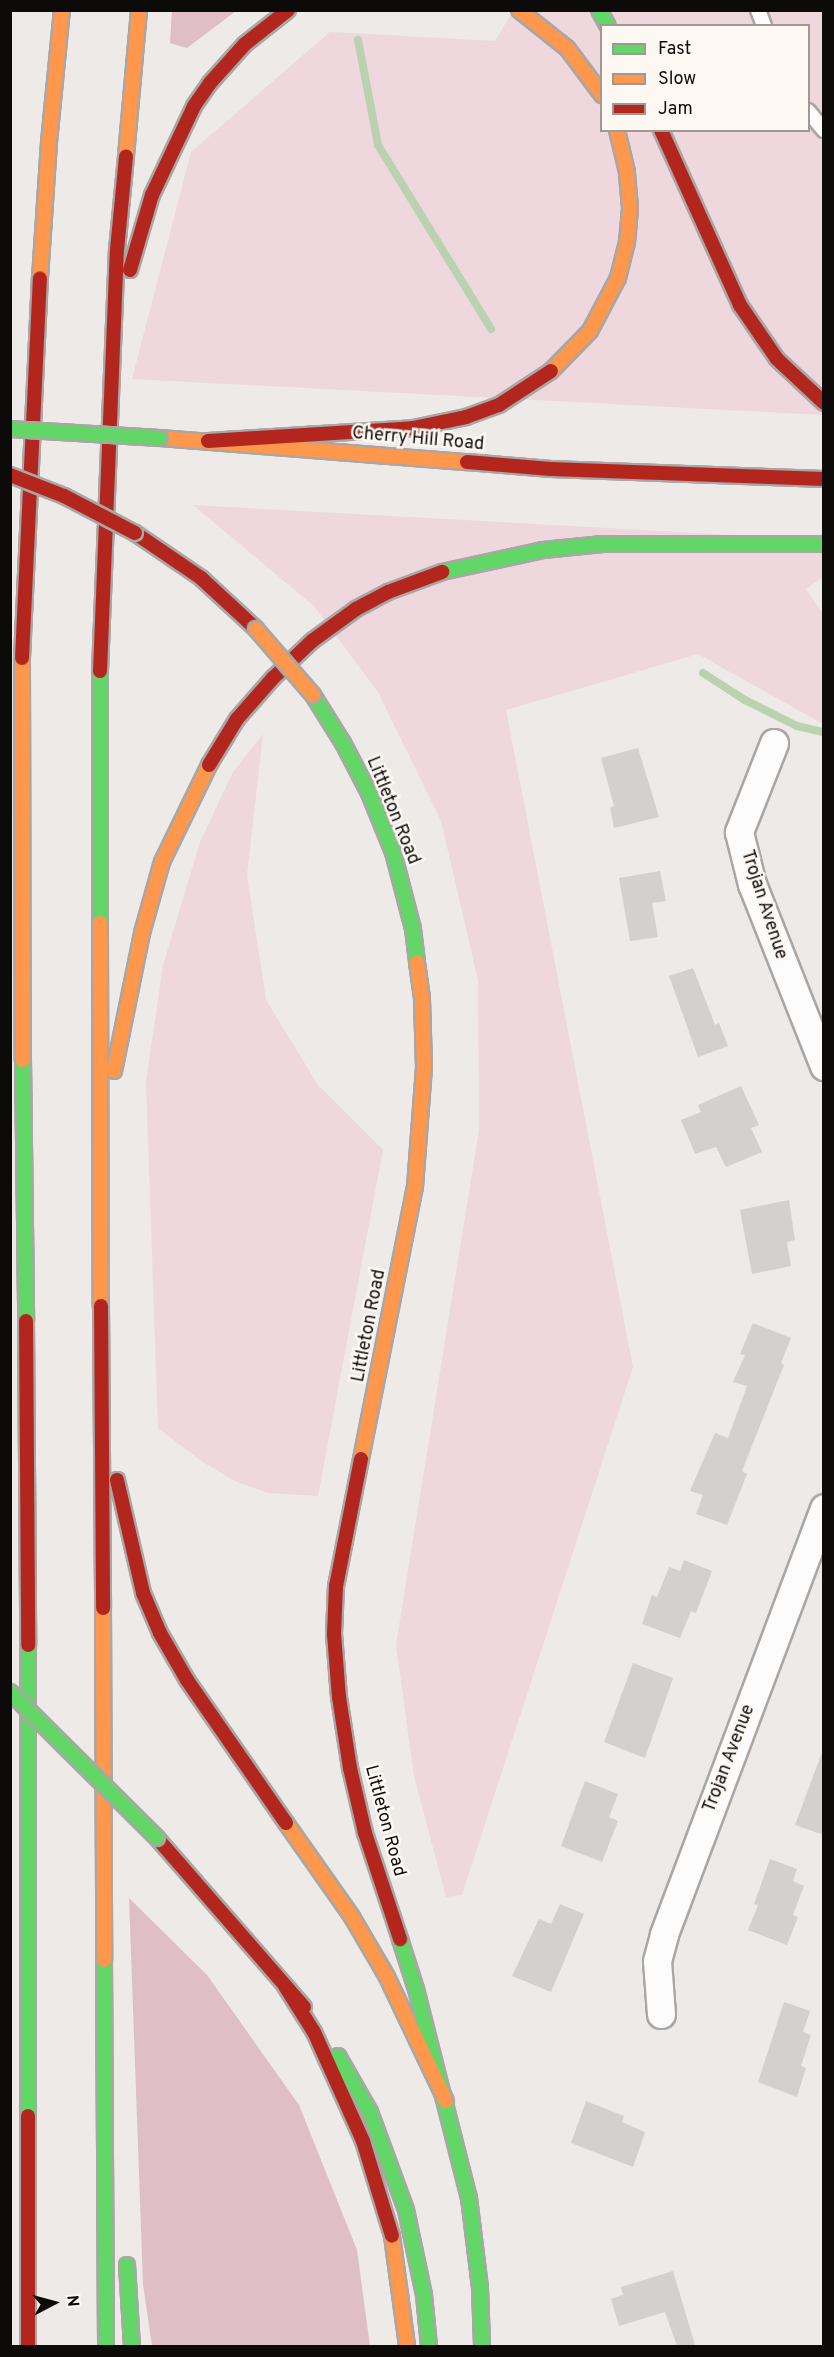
<!DOCTYPE html>
<html>
<head>
<meta charset="utf-8">
<style>
	body { margin:0 }
	#map { position:relative; width:834px; height:2357px; overflow:hidden; background:#edeae8; font-family:Overpass,sans-serif }
	div>[style] { position:absolute }
	.green>* { inset:0; background:#eed8de }
	.forest>* { inset:0; background:#dfbec8 }
	.stream>* { height:8px; margin:-4px; padding:0 4px; transform-origin:4px; border-radius:4px; background:#bbd2b0 }
	.building>* { inset:0; background:#d2d1cf }
	.roads { filter:drop-shadow(2px 0 #a9a7a5) drop-shadow(-2px 0 #a9a7a5) drop-shadow(0 2px #a9a7a5) drop-shadow(0 -2px #a9a7a5) }
	.lane>* { height:14px; margin:-7px; padding:0 7px; transform-origin:7px; border-radius:7px; background:#fcfcfc }
	.street>* { height:27px; margin:-13.5px; padding:0 13.5px; transform-origin:13.5px; border-radius:13.5px; background:#fcfcfc }
	.fast>* { height:14px; margin:-7px; padding:0 7px; transform-origin:7px; border-radius:7px; background:#63d668 }
	.slow>* { height:14px; margin:-7px; padding:0 7px; transform-origin:7px; border-radius:7px; background:#ff974d }
	.jam>* { height:14px; margin:-7px; padding:0 7px; transform-origin:7px; border-radius:7px; background:#b3261e }
	.bridges { filter:drop-shadow(2px 0 #a9a7a5) drop-shadow(-2px 0 #a9a7a5) drop-shadow(0 2px #a9a7a5) drop-shadow(0 -2px #a9a7a5) }
	.fast-bridge>* { height:14px; margin:-7px; padding:0 7px; transform-origin:7px; border-radius:7px; background:#63d668 }
	.slow-bridge>* { height:14px; margin:-7px; padding:0 7px; transform-origin:7px; border-radius:7px; background:#ff974d }
	.jam-bridge>* { height:14px; margin:-7px; padding:0 7px; transform-origin:7px; border-radius:7px; background:#b3261e }
	span { translate:-50% -50%; white-space:nowrap; text-align:center; line-height:1.15; -webkit-text-stroke:5px #fef8f2; paint-order:stroke }
	.street-label { font-size:18px; color:#0d0b0a }
	.frame { position:absolute; inset:0; border:12px solid #0d0b0a; pointer-events:none }
	.legend { position:absolute; left:600px; top:24px; width:210px; height:108px; box-sizing:border-box; background:#fef8f2; border:2px solid #9e9995; margin:0; padding:8px 10px; list-style:none; font-size:18px; color:#0d0b0a }
	.legend li { display:flex; align-items:center; gap:12px; height:30px }
	.legend b { width:30px; border:2px solid #9e9995 }
	.north { position:absolute; left:24px; top:2273px; width:60px; height:60px; -webkit-text-stroke:4px #fef8f2; paint-order:stroke; rotate:84deg; font-size:16px; font-weight:700; line-height:24px; text-align:center; color:#0d0b0a }
	.north::after { content:''; display:block; margin:auto; width:21px; height:27px; background:#0d0b0a; clip-path:polygon(50% 0,100% 100%,50% 72%,0 100%) }
</style>
</head>
<body>
<div id="map">
	<div class="green">
		<i style="clip-path:polygon(evenodd,513px 11px,823px 11px,823px 415px,132px 379px,191px 152px,330px 32px,495px 41px,513px 11px,602px 26px,808px 26px,808px 130px,602px 130px,602px 26px)"></i>
		<i style="clip-path:polygon(193px 505px,823px 540px,823px 577px,806px 589px,823px 614px,823px 724px,698px 654px,506px 710px,633px 1367px,462px 1895px,446px 1897px,414px 1776px,396px 1645px,479px 1130px,478px 980px,441px 821px,378px 692px,314px 606px)"></i>
		<i style="clip-path:polygon(263px 734px,247px 875px,266px 1000px,318px 1085px,383px 1150px,318px 1496px,268px 1493px,237px 1482px,204px 1463px,158px 1428px,146px 1082px,163px 965px,200px 842px,233px 772px)"></i>
	</div>
	<div class="forest">
		<i style="clip-path:polygon(172px 10px,236px 10px,236px 11px,187px 48px,170px 43px)"></i>
		<i style="clip-path:polygon(129px 1898px,207px 1975px,299px 2105px,357px 2250px,370px 2346px,152px 2346px,143px 2284px)"></i>
	</div>
	<div class="stream">
		<i style="left:358px;top:40px;width:107px;rotate:79.2deg"></i>
		<i style="left:378px;top:145px;width:216px;rotate:58.4deg"></i>
		<i style="left:703px;top:673px;width:50px;rotate:32.7deg"></i>
		<i style="left:745px;top:700px;width:58px;rotate:26.6deg"></i>
		<i style="left:797px;top:726px;width:28px;rotate:13deg"></i>
	</div>
	<div class="building">
		<i style="clip-path:polygon(638px 748px,659px 817px,614px 828px,610px 808px,614px 806px,601px 758px)"></i>
		<i style="clip-path:polygon(660px 871px,666px 901px,652px 903px,658px 937px,630px 941px,619px 878px)"></i>
		<i style="clip-path:polygon(693px 968px,715px 1025px,719px 1023px,728px 1046px,698px 1057px,669px 976px)"></i>
		<i style="clip-path:polygon(741px 1086px,759px 1125px,751px 1128px,762px 1152px,726px 1167px,716px 1147px,695px 1154px,681px 1120px,701px 1112px,698px 1105px)"></i>
		<i style="clip-path:polygon(789px 1200px,795px 1240px,787px 1242px,791px 1266px,752px 1274px,740px 1210px)"></i>
		<i style="clip-path:polygon(753px 1323px,791px 1338px,781px 1363px,784px 1365px,742px 1471px,747px 1474px,727px 1525px,696px 1514px,703px 1495px,690px 1491px,715px 1433px,728px 1438px,747px 1386px,733px 1382px,745px 1355px,740px 1354px)"></i>
		<i style="clip-path:polygon(684px 1560px,712px 1571px,696px 1613px,691px 1611px,680px 1638px,642px 1624px,652px 1595px,657px 1597px,669px 1567px,680px 1571px)"></i>
		<i style="clip-path:polygon(633px 1663px,673px 1678px,645px 1758px,604px 1742px)"></i>
		<i style="clip-path:polygon(821px 1755px,824px 1755px,824px 1835px,795px 1825px)"></i>
		<i style="clip-path:polygon(585px 1781px,618px 1794px,609px 1817px,618px 1821px,602px 1862px,561px 1846px)"></i>
		<i style="clip-path:polygon(770px 1859px,797px 1869px,793px 1881px,804px 1886px,793px 1915px,798px 1917px,787px 1945px,748px 1930px,758px 1905px,754px 1904px)"></i>
		<i style="clip-path:polygon(560px 1904px,584px 1914px,551px 1992px,512px 1976px,539px 1919px,551px 1924px)"></i>
		<i style="clip-path:polygon(784px 2002px,810px 2011px,803px 2032px,811px 2035px,801px 2066px,806px 2068px,797px 2097px,758px 2082px)"></i>
		<i style="clip-path:polygon(586px 2101px,624px 2116px,622px 2122px,645px 2132px,633px 2167px,571px 2143px)"></i>
		<i style="clip-path:polygon(673px 2271px,695px 2345px,692px 2346px,677px 2346px,665px 2312px,619px 2326px,611px 2299px,623px 2295px,621px 2287px)"></i>
	</div>
	<div class="roads">
		<div class="lane">
			<i style="left:758px;top:10px;width:17px;rotate:69deg"></i>
			<i style="left:808px;top:111px;width:25px;rotate:50deg"></i>
		</div>
		<div class="street">
			<i style="left:774px;top:743px;width:96px;rotate:111.5deg"></i>
			<i style="left:739px;top:832px;width:54px;rotate:76deg"></i>
			<i style="left:752px;top:884px;width:196px;rotate:68.4deg"></i>
			<i style="left:661px;top:2014px;width:53px;rotate:-94.3deg"></i>
			<i style="left:657px;top:1961px;width:28px;rotate:-75deg"></i>
			<i style="left:664px;top:1934px;width:455px;rotate:-69.4deg"></i>
		</div>
		<div class="fast">
			<i style="left:599px;top:10px;width:18px;rotate:61deg"></i>
			<i style="left:442px;top:572px;width:103px;rotate:-12.3deg"></i>
			<i style="left:543px;top:550px;width:60px;rotate:-5.7deg"></i>
			<i style="left:603px;top:544px;width:221px"></i>
			<i style="left:313px;top:695px;width:57px;rotate:58deg"></i>
			<i style="left:343px;top:743px;width:56px;rotate:62.5deg"></i>
			<i style="left:369px;top:793px;width:64px;rotate:67.9deg"></i>
			<i style="left:393px;top:852px;width:80px;rotate:75.4deg"></i>
			<i style="left:413px;top:929px;width:33px;rotate:83deg"></i>
			<i style="left:100px;top:923px;width:252px;rotate:-90deg"></i>
			<i style="left:23px;top:1060px;width:261px;rotate:89.3deg"></i>
			<i style="left:28px;top:1645px;width:471px;rotate:90deg"></i>
			<i style="left:400px;top:1939px;width:52px;rotate:72.3deg"></i>
			<i style="left:416px;top:1989px;width:216px;rotate:75.8deg"></i>
			<i style="left:469px;top:2198px;width:91px;rotate:83deg"></i>
			<i style="left:480px;top:2288px;width:58px;rotate:88deg"></i>
			<i style="left:104px;top:1960px;width:386px;rotate:89.7deg"></i>
			<i style="left:338px;top:2056px;width:64px;rotate:60.3deg"></i>
			<i style="left:370px;top:2112px;width:104px;rotate:69.8deg"></i>
			<i style="left:406px;top:2210px;width:87px;rotate:78deg"></i>
			<i style="left:424px;top:2295px;width:51px;rotate:84.4deg"></i>
			<i style="left:127px;top:2265px;width:81px;rotate:86.5deg"></i>
		</div>
		<div class="slow">
			<i style="left:519px;top:10px;width:61px;rotate:38.4deg"></i>
			<i style="left:567px;top:48px;width:59px;rotate:53.3deg"></i>
			<i style="left:126px;top:156px;width:147px;rotate:-84.9deg"></i>
			<i style="left:40px;top:278px;width:136px;rotate:-86.2deg"></i>
			<i style="left:49px;top:142px;width:133px;rotate:-84.4deg"></i>
			<i style="left:551px;top:371px;width:56px;rotate:-45.7deg"></i>
			<i style="left:590px;top:331px;width:60px;rotate:-62.2deg"></i>
			<i style="left:618px;top:278px;width:36px;rotate:-76deg"></i>
			<i style="left:627px;top:243px;width:35px;rotate:-85deg"></i>
			<i style="left:630px;top:208px;width:36px;rotate:-95deg"></i>
			<i style="left:627px;top:172px;width:43px;rotate:-103.4deg"></i>
			<i style="left:160px;top:438px;width:308px;rotate:4.5deg"></i>
			<i style="left:22px;top:658px;width:402px;rotate:89.9deg"></i>
			<i style="left:100px;top:923px;width:383px;rotate:89.9deg"></i>
			<i style="left:114px;top:1071px;width:141px;rotate:-78.5deg"></i>
			<i style="left:142px;top:933px;width:74px;rotate:-74.3deg"></i>
			<i style="left:162px;top:862px;width:108px;rotate:-64.1deg"></i>
			<i style="left:361px;top:1459px;width:277px;rotate:-78.8deg"></i>
			<i style="left:415px;top:1187px;width:120px;rotate:-85.7deg"></i>
			<i style="left:424px;top:1067px;width:69px;rotate:-91.7deg"></i>
			<i style="left:422px;top:998px;width:36px;rotate:-98deg"></i>
			<i style="left:103px;top:1608px;width:352px;rotate:89.8deg"></i>
			<i style="left:286px;top:1823px;width:115px;rotate:54.9deg"></i>
			<i style="left:352px;top:1917px;width:69px;rotate:59.7deg"></i>
			<i style="left:387px;top:1977px;width:137px;rotate:64.6deg"></i>
			<i style="left:392px;top:2236px;width:111px;rotate:82.2deg"></i>
		</div>
		<div class="jam">
			<i style="left:661px;top:130px;width:192px;rotate:65.7deg"></i>
			<i style="left:740px;top:305px;width:65px;rotate:55.6deg"></i>
			<i style="left:777px;top:359px;width:64px;rotate:43.1deg"></i>
			<i style="left:130px;top:270px;width:78px;rotate:-73.7deg"></i>
			<i style="left:152px;top:195px;width:98px;rotate:-64.7deg"></i>
			<i style="left:194px;top:106px;width:28px;rotate:-55deg"></i>
			<i style="left:210px;top:83px;width:52px;rotate:-48.1deg"></i>
			<i style="left:245px;top:44px;width:55px;rotate:-38.3deg"></i>
			<i style="left:208px;top:441px;width:205px;rotate:-3.6deg"></i>
			<i style="left:413px;top:428px;width:54px;rotate:-11.7deg"></i>
			<i style="left:466px;top:417px;width:35px;rotate:-20deg"></i>
			<i style="left:499px;top:405px;width:62px;rotate:-33.2deg"></i>
			<i style="left:467px;top:462px;width:84px;rotate:4.8deg"></i>
			<i style="left:551px;top:469px;width:273px;rotate:2.1deg"></i>
			<i style="left:135px;top:533px;width:80px;rotate:34.3deg"></i>
			<i style="left:201px;top:578px;width:75px;rotate:42.8deg"></i>
			<i style="left:22px;top:658px;width:380px;rotate:-87.3deg"></i>
			<i style="left:100px;top:671px;width:421px;rotate:-87.7deg"></i>
			<i style="left:117px;top:250px;width:94px;rotate:-84.5deg"></i>
			<i style="left:209px;top:765px;width:54px;rotate:-58.7deg"></i>
			<i style="left:237px;top:719px;width:55px;rotate:-48.7deg"></i>
			<i style="left:273px;top:678px;width:54px;rotate:-43.5deg"></i>
			<i style="left:312px;top:641px;width:54px;rotate:-36deg"></i>
			<i style="left:356px;top:609px;width:36px;rotate:-28deg"></i>
			<i style="left:388px;top:592px;width:58px;rotate:-20.3deg"></i>
			<i style="left:101px;top:1306px;width:302px;rotate:89.6deg"></i>
			<i style="left:26px;top:1321px;width:324px;rotate:89.6deg"></i>
			<i style="left:361px;top:1459px;width:129px;rotate:101.1deg"></i>
			<i style="left:336px;top:1586px;width:48px;rotate:92.4deg"></i>
			<i style="left:334px;top:1634px;width:63px;rotate:85.5deg"></i>
			<i style="left:339px;top:1697px;width:72px;rotate:81.2deg"></i>
			<i style="left:350px;top:1768px;width:67px;rotate:77deg"></i>
			<i style="left:365px;top:1833px;width:112px;rotate:71.7deg"></i>
			<i style="left:117px;top:1480px;width:116px;rotate:77deg"></i>
			<i style="left:143px;top:1593px;width:43px;rotate:67deg"></i>
			<i style="left:160px;top:1633px;width:54px;rotate:60.1deg"></i>
			<i style="left:187px;top:1680px;width:174px;rotate:55.3deg"></i>
			<i style="left:157px;top:1838px;width:224px;rotate:49deg"></i>
			<i style="left:285px;top:1986px;width:54px;rotate:57.8deg"></i>
			<i style="left:314px;top:2032px;width:120px;rotate:65.8deg"></i>
			<i style="left:363px;top:2141px;width:99px;rotate:73deg"></i>
			<i style="left:28px;top:2116px;width:230px;rotate:90deg"></i>
		</div>
	</div>
	<div class="bridges">
		<div class="fast-bridge">
			<i style="left:10px;top:429px;width:150px;rotate:3.4deg"></i>
			<i style="left:10px;top:1692px;width:207px;rotate:44.8deg"></i>
		</div>
		<div class="slow-bridge">
			<i style="left:256px;top:629px;width:87px;rotate:49.2deg"></i>
		</div>
		<div class="jam-bridge">
			<i style="left:10px;top:475px;width:58px;rotate:21.3deg"></i>
			<i style="left:64px;top:496px;width:80px;rotate:27.5deg"></i>
		</div>
	</div>
	<div class="street-label">
		<span style="left:418px;top:440px;rotate:5deg">Cherry Hill Road</span>
		<span style="left:392px;top:811px;rotate:68deg">Littleton Road</span>
		<span style="left:763px;top:905px;rotate:72deg">Trojan Avenue</span>
		<span style="left:370px;top:1326px;rotate:-79deg">Littleton Road</span>
		<span style="left:730px;top:1759px;rotate:-69deg">Trojan Avenue</span>
		<span style="left:384px;top:1821px;rotate:75deg">Littleton Road</span>
	</div>
	<div class="frame"></div>
	<ul class="legend">
	<li><b style="height:8px;background:#63d668"></b>Fast</li>
	<li><b style="height:8px;background:#ff974d"></b>Slow</li>
	<li><b style="height:8px;background:#b3261e"></b>Jam</li>
	</ul>
	<div class="north">N</div>
</div>
</body>
</html>
